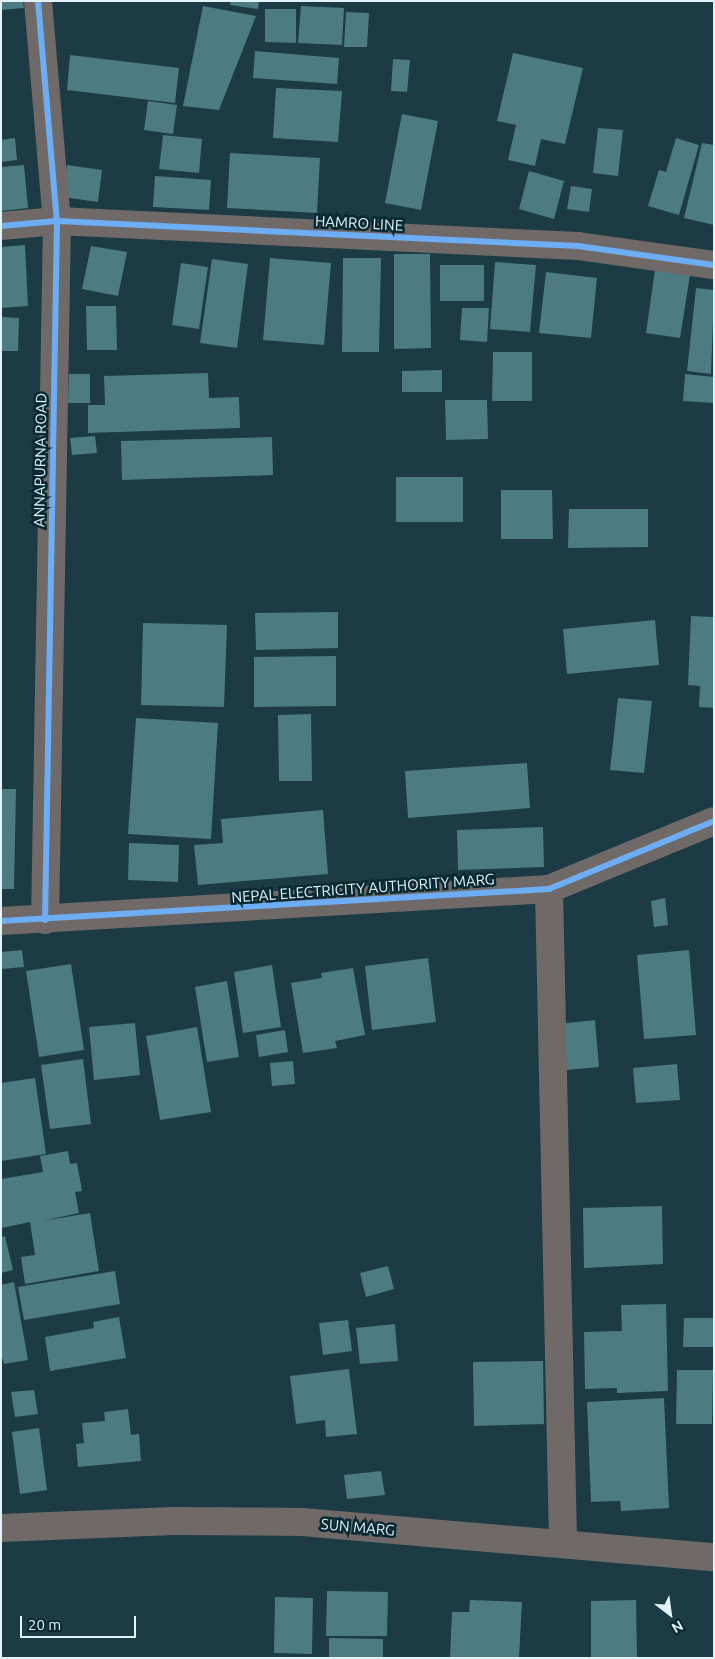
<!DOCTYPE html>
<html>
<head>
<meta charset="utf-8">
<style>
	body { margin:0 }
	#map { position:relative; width:715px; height:1659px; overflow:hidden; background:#1c3b44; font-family:Ubuntu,sans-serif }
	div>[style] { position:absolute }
	.building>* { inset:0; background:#4c7b82 }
	.street>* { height:28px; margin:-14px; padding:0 14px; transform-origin:14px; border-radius:14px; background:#6f6a68 }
	.cycleway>* { height:6px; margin:-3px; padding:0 3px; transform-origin:3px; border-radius:3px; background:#6dadf4 }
	span { translate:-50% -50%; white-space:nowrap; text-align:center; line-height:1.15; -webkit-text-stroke:5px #082933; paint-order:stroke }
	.street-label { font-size:15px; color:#e2f4fb }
	.frame { position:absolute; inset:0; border:2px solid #e2f4fb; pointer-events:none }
	.north { position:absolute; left:645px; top:1589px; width:50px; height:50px; -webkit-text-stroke:4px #082933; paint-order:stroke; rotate:150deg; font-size:14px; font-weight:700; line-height:20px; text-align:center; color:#e2f4fb }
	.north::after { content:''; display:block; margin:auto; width:18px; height:22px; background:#e2f4fb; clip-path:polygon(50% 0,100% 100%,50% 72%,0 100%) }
	.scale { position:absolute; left:20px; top:1616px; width:116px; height:22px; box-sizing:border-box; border:2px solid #e2f4fb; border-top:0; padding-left:6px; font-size:15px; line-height:18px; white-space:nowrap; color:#e2f4fb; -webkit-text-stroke:4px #082933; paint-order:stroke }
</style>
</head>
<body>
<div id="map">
	<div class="building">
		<i style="clip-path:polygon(1px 1px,23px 1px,24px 8px,1px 10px)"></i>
		<i style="clip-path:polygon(231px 1px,259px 1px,258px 9px,230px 5px)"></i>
		<i style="clip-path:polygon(203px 6px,256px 16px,219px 110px,183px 106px)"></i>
		<i style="clip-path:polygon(301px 6px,344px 8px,342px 45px,298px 43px)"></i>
		<i style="clip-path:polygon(265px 9px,296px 9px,296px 43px,265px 42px)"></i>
		<i style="clip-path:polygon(346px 12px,369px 13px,367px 47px,344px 47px)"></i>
		<i style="clip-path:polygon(255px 51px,339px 58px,337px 84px,253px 78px)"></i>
		<i style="clip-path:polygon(513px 53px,583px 68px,565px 144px,541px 139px,535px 166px,508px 160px,516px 125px,497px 121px)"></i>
		<i style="clip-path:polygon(70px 55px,179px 68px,175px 103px,67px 90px)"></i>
		<i style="clip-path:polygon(393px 59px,410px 60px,407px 92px,391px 91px)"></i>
		<i style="clip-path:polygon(276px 88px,342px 91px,338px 142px,273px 138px)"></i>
		<i style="clip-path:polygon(148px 101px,177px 105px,173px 134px,144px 130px)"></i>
		<i style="clip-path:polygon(402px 114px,438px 121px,421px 210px,385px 203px)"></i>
		<i style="clip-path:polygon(598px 128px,623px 130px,618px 176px,593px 173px)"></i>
		<i style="clip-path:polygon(163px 135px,202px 139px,199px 173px,159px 169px)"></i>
		<i style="clip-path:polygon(15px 138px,17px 160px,1px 162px,1px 140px)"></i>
		<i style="clip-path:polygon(676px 138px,699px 145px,679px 215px,648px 206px,659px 170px,666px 172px)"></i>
		<i style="clip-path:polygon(702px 143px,714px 145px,714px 225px,684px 218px)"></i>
		<i style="clip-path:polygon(230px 153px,320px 158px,317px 213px,227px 208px)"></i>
		<i style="clip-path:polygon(24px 165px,28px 208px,1px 211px,1px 167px)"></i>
		<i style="clip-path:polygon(67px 165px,102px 170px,98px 202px,63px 197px)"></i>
		<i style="clip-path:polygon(529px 171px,564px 181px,554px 219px,519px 209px)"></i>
		<i style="clip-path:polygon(155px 176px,211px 180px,209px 210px,153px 207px)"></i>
		<i style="clip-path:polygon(571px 186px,592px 189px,589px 212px,567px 209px)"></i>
		<i style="clip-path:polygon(25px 245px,28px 306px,1px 308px,1px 247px)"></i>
		<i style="clip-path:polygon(91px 246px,127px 252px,118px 296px,82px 289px)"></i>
		<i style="clip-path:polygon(394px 254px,430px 254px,431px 348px,394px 349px)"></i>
		<i style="clip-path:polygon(270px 258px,331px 263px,324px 345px,263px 340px)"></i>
		<i style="clip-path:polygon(343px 258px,381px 258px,379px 352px,342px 352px)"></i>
		<i style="clip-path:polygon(212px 259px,248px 264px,237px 348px,200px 343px)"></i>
		<i style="clip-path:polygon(495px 262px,536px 265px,530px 332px,490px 329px)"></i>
		<i style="clip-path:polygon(181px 263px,208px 267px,199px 329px,172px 325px)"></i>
		<i style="clip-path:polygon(440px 265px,484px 265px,484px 301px,440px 301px)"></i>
		<i style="clip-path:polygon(655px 270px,690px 275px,680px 338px,646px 333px)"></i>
		<i style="clip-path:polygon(546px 272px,597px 278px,591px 338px,539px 333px)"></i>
		<i style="clip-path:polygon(696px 288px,714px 290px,711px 374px,687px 371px)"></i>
		<i style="clip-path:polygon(86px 306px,116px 306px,117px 350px,87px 350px)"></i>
		<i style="clip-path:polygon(462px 308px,489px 308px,487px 342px,460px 340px)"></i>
		<i style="clip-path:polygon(1px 317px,19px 318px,18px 351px,1px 351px)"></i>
		<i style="clip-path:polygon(493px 352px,532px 352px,532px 401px,492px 401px)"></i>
		<i style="clip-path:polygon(442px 370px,442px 392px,402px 392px,402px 371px)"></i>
		<i style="clip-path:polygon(208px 373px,209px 398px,239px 397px,240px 428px,88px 433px,88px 405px,105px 405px,104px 376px)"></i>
		<i style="clip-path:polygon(69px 374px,90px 374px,90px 403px,68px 403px)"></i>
		<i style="clip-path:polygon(685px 374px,714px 377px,714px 403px,683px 401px)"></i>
		<i style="clip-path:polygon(445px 400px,487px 400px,488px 439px,446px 440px)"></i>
		<i style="clip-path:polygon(95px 436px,97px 453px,72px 455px,70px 438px)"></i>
		<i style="clip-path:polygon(272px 437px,273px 475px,122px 480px,121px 441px)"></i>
		<i style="clip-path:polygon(396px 477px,463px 477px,463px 522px,396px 522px)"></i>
		<i style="clip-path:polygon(501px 490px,552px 490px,553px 539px,501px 539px)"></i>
		<i style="clip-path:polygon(569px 509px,648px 509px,648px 547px,568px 548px)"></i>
		<i style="clip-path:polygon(338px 612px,338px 648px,256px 650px,255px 613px)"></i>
		<i style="clip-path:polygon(691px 616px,714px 617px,714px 708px,699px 707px,700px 686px,688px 685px)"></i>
		<i style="clip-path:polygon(655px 620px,659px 665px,567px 674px,563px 629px)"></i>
		<i style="clip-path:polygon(143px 623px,227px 625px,224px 707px,141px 705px)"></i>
		<i style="clip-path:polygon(336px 656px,336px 706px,254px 707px,254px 657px)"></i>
		<i style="clip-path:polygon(618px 698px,652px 701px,644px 773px,610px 770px)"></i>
		<i style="clip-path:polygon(311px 714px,312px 781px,279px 781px,278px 715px)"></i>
		<i style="clip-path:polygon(136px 718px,218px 723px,211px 839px,128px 834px)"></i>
		<i style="clip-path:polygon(527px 763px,530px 808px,408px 818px,405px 771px)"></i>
		<i style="clip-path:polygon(1px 789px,16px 789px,14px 889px,1px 889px)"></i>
		<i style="clip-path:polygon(323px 810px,328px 874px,198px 885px,194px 845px,223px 843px,221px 819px)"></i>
		<i style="clip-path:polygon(543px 827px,544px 867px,458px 870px,457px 830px)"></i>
		<i style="clip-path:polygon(129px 843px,179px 845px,178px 882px,128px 880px)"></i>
		<i style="clip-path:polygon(665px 898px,668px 925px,654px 927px,651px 901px)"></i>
		<i style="clip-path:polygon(22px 950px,24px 967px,1px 969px,1px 952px)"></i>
		<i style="clip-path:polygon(689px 950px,696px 1035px,644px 1039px,637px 955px)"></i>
		<i style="clip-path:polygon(428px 958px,436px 1022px,372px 1030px,365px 966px)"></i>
		<i style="clip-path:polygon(71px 964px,84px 1050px,39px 1057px,26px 971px)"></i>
		<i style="clip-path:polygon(272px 965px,281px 1027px,243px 1033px,234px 972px)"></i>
		<i style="clip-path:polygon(353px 968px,365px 1035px,335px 1041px,337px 1048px,303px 1053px,291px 983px,322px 978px,321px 973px)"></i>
		<i style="clip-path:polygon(227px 981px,239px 1057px,207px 1062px,195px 987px)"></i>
		<i style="clip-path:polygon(595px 1020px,599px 1067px,557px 1071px,558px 1024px)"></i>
		<i style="clip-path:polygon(135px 1023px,140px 1075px,94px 1080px,89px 1027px)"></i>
		<i style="clip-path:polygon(197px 1027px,211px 1112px,160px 1120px,146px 1036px)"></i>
		<i style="clip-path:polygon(285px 1030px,288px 1052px,259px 1057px,256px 1035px)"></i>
		<i style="clip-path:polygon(83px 1059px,91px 1124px,50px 1129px,41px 1065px)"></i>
		<i style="clip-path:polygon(293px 1061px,295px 1084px,272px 1086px,270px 1063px)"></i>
		<i style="clip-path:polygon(677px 1064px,680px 1100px,636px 1103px,633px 1068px)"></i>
		<i style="clip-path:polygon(35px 1078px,46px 1154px,1px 1161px,1px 1083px)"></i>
		<i style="clip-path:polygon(68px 1151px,70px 1164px,77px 1163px,82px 1191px,75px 1192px,79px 1213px,42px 1221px,90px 1213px,99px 1271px,25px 1284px,21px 1257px,35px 1255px,30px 1222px,2px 1228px,1px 1179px,43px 1172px,40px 1156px)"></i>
		<i style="clip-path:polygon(662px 1206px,663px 1264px,584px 1268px,583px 1208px)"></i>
		<i style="clip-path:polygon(5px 1236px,13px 1270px,1px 1273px,1px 1237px)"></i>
		<i style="clip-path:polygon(388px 1266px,394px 1289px,366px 1297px,360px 1273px)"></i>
		<i style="clip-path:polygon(115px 1271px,120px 1304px,24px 1320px,18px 1287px)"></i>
		<i style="clip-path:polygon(14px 1282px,28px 1360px,4px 1364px,1px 1354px,1px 1285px)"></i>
		<i style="clip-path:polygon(666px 1304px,668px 1391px,617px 1393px,617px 1388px,585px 1389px,584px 1332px,622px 1331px,621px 1305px)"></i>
		<i style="clip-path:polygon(119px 1317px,126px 1358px,50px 1371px,45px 1337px,94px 1328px,93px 1322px)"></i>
		<i style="clip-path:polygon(684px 1318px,714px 1318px,714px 1347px,683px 1347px)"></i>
		<i style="clip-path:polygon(348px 1320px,352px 1351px,323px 1355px,319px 1323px)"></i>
		<i style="clip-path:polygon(395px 1324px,398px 1361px,360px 1364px,356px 1328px)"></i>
		<i style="clip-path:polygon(543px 1361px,544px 1424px,474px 1426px,473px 1362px)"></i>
		<i style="clip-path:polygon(349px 1369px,357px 1434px,326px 1437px,325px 1420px,296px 1424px,290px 1376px)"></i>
		<i style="clip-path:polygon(677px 1370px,713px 1370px,712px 1424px,676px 1424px)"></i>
		<i style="clip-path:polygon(34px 1390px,38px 1414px,15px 1417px,11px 1392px)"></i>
		<i style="clip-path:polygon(664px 1398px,669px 1508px,621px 1511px,620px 1501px,591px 1502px,587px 1402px)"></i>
		<i style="clip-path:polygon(128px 1409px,131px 1435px,139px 1434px,141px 1461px,78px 1467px,76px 1444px,84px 1443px,82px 1423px,105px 1421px,104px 1412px)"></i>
		<i style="clip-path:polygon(39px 1428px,47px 1490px,20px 1494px,12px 1432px)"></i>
		<i style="clip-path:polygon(381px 1471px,385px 1495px,347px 1499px,344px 1475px)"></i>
		<i style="clip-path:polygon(327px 1591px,388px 1592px,387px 1636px,326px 1636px)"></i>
		<i style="clip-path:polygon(275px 1597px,313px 1598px,312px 1654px,274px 1653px)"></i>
		<i style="clip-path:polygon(470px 1600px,522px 1602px,519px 1658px,450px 1658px,452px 1612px,469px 1612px)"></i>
		<i style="clip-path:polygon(636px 1600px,637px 1658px,591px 1658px,591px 1601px)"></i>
		<i style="clip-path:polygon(329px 1638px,383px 1639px,383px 1658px,329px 1658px)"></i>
	</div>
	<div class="street">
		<i style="left:38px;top:1px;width:221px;rotate:85.1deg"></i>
		<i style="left:57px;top:221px;width:699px;rotate:90.98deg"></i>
		<i style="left:1px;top:226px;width:56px;rotate:-5.1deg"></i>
		<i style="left:57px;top:221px;width:522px;rotate:2.75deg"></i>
		<i style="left:578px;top:246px;width:137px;rotate:8deg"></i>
		<i style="left:549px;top:889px;width:654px;rotate:88.77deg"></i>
		<i style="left:1px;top:921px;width:549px;rotate:-3.34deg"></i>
		<i style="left:549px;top:889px;width:178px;rotate:-22.4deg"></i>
		<i style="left:1px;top:1528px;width:172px;rotate:-2.3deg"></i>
		<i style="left:173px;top:1521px;width:129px;rotate:0.4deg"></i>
		<i style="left:302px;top:1522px;width:413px;rotate:4.9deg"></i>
	</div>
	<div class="cycleway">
		<i style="left:38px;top:1px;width:221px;rotate:85.1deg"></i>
		<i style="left:57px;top:221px;width:699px;rotate:90.98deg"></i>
		<i style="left:1px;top:226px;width:56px;rotate:-5.1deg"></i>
		<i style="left:57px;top:221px;width:522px;rotate:2.75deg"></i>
		<i style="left:578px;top:246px;width:137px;rotate:8deg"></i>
		<i style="left:1px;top:921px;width:549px;rotate:-3.34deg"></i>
		<i style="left:549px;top:889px;width:178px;rotate:-22.4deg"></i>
	</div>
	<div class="street-label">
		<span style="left:359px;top:223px;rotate:3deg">HAMRO LINE</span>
		<span style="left:40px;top:460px;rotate:-89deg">ANNAPURNA ROAD</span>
		<span style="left:363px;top:888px;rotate:-4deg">NEPAL ELECTRICITY AUTHORITY MARG</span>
		<span style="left:358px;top:1527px;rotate:5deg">SUN MARG</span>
	</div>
	<div class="frame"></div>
	<div class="north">N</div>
	<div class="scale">20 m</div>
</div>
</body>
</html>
